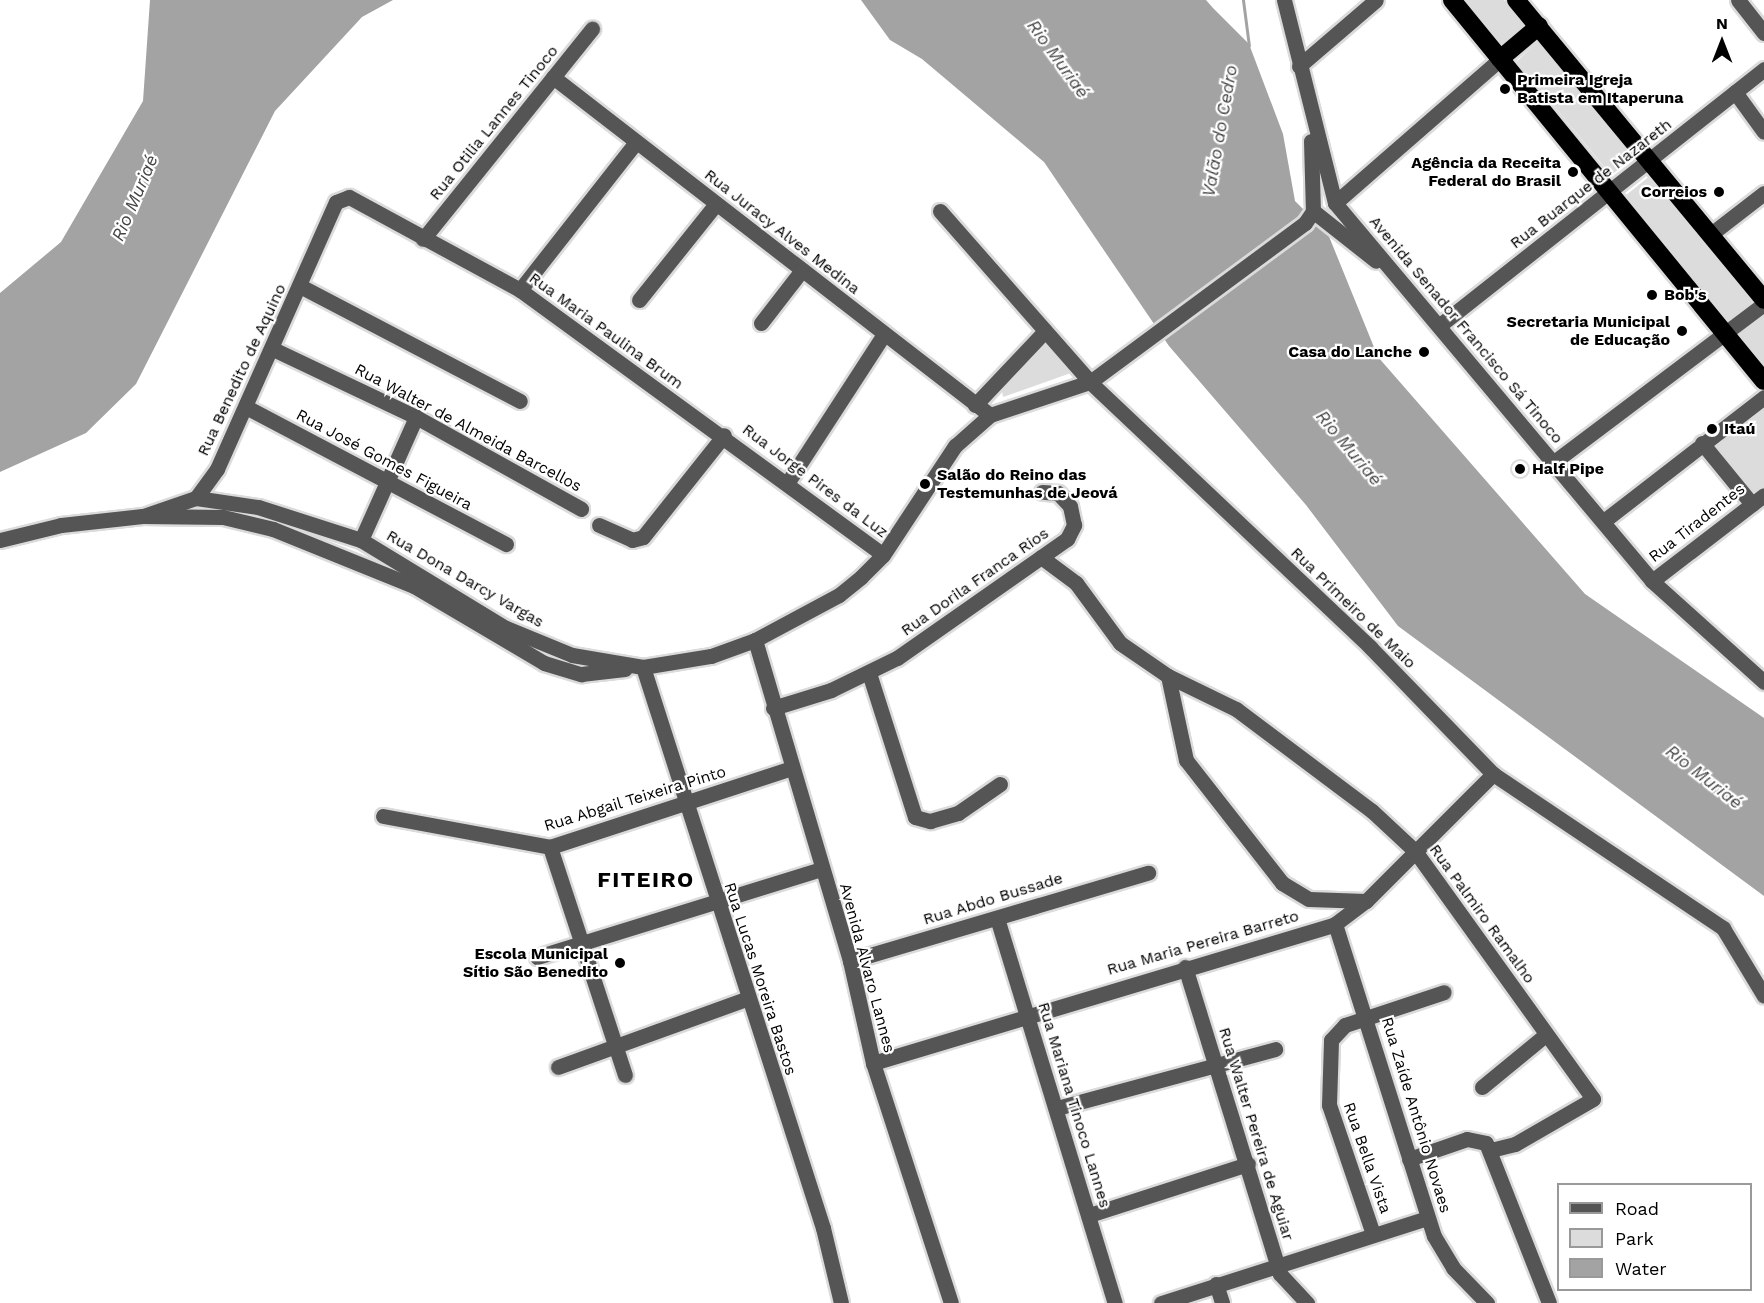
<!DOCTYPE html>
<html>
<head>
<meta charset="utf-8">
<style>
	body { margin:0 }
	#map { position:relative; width:1764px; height:1303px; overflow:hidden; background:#fff; font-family:"Work Sans",sans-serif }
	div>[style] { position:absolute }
	.green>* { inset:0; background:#dcdcdc }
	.round { border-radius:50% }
	.water>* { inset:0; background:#a3a3a3 }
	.stream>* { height:3px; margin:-1.5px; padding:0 1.5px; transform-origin:1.5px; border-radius:1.5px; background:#a3a3a3 }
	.roads { filter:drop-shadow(2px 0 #dbdbdb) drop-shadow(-2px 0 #dbdbdb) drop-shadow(0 2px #dbdbdb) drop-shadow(0 -2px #dbdbdb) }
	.minor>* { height:15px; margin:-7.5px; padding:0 7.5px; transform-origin:7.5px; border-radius:7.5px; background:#555 }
	.highway>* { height:18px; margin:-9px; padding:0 9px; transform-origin:9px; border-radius:9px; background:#000 }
	.dots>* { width:16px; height:16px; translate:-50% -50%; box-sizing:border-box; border:3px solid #fff; border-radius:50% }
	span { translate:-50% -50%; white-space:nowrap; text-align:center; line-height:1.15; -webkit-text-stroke:4.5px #fff; paint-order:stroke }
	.poi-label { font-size:16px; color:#000; font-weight:700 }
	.left { translate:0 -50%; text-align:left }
	.right { translate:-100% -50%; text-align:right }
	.street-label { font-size:16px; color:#000 }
	.water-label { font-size:18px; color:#444; font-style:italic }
	.district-label { font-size:22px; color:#000; font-weight:700; letter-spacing:1.5px }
	.legend { position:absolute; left:1557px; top:1183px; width:195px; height:108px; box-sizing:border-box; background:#fff; border:2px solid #999; margin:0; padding:8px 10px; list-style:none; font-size:18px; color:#000 }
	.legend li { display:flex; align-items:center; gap:12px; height:30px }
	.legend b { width:30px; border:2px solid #999 }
	.north { position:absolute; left:1692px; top:12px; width:60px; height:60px; -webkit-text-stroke:4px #fff; paint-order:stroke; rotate:0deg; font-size:16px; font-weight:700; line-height:24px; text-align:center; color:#000 }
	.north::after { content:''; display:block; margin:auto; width:21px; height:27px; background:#000; clip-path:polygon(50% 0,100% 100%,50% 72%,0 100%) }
</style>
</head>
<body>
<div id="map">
	<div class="green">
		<i style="clip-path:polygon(1466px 0,1504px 0,1526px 28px,1504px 47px)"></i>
		<i style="clip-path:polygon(1541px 39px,1638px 155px,1611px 175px,1517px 61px)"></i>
		<i style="clip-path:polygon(1651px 175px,1753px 301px,1727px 322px,1625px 196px)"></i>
		<i style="clip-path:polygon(1762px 313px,1764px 315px,1764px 364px,1738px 332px)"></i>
		<i style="clip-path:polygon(1043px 342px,1071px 363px,1071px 373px,1003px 397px,1001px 384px)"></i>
		<i style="clip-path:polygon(1764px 401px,1764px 492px,1754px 500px,1709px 445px)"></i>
		<i class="round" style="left:1510px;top:459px;width:20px;height:20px"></i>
	</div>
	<div class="water">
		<i style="clip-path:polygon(150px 0,393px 0,362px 17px,275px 111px,136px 384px,86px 433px,0 472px,0 293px,61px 242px,143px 101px)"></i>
		<i style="clip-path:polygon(861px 0,1206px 0,1213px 8px,1249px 44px,1283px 134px,1295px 201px,1328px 234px,1378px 357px,1585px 594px,1764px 718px,1764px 896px,1398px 626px,1306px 505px,1169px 346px,1044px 162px,922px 59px,890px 40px)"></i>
	</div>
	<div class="stream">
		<i style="left:1243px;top:0;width:46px;rotate:82.6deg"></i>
	</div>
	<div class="roads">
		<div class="minor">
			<i style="left:1284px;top:0;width:209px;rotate:75.9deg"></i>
			<i style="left:1335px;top:203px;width:493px;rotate:50deg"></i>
			<i style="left:1652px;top:581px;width:151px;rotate:42deg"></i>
			<i style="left:1738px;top:0;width:42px;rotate:51.8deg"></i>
			<i style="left:1299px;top:66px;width:101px;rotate:-40.6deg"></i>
			<i style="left:553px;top:77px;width:552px;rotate:37.72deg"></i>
			<i style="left:1735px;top:92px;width:49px;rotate:54.1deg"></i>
			<i style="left:1311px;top:141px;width:70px;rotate:88.4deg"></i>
			<i style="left:1313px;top:211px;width:80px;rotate:38.4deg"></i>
			<i style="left:1335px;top:203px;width:219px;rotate:-41.1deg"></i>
			<i style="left:940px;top:211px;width:227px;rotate:48.7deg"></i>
			<i style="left:1090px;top:382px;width:386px;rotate:43.4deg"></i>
			<i style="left:1370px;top:647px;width:177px;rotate:45.9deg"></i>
			<i style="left:1493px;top:774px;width:277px;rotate:33.8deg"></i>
			<i style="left:1723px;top:928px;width:79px;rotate:58.9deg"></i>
			<i style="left:1711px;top:234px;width:67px;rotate:-37.7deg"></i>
			<i style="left:423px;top:239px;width:270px;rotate:-51.2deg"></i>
			<i style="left:300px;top:286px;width:248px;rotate:27.6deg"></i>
			<i style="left:520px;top:290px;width:188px;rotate:-51.9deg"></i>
			<i style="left:639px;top:300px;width:122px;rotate:-51.3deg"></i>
			<i style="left:761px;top:323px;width:67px;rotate:-52.3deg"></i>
			<i style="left:1440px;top:325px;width:413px;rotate:-38.3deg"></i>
			<i style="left:273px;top:349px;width:158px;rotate:25.4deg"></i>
			<i style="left:416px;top:417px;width:189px;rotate:29.1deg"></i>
			<i style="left:975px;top:405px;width:102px;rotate:-46.6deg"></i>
			<i style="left:246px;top:407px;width:294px;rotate:27.8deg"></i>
			<i style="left:1702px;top:443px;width:79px;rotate:50.7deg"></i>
			<i style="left:1554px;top:462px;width:263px;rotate:-37deg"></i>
			<i style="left:788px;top:482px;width:176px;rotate:-57deg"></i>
			<i style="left:196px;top:498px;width:63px;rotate:8.3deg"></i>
			<i style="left:258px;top:507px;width:108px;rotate:17.8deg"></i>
			<i style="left:361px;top:540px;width:170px;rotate:31.3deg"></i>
			<i style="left:506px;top:628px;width:71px;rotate:22.2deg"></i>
			<i style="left:572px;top:655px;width:72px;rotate:9.6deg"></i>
			<i style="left:643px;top:667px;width:69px;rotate:-9.2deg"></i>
			<i style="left:711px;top:656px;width:47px;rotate:-20deg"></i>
			<i style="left:755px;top:640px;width:95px;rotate:-28.2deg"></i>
			<i style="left:839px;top:595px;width:28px;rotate:-39deg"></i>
			<i style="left:861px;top:577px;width:31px;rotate:-45deg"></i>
			<i style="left:883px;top:555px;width:131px;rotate:-56.6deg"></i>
			<i style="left:955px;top:446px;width:47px;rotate:-41.5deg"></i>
			<i style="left:990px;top:415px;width:105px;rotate:-18.3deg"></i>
			<i style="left:1090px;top:382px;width:267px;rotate:-36.5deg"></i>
			<i style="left:1305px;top:223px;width:14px;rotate:-56deg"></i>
			<i style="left:143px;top:516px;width:56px;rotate:-18.8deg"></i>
			<i style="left:196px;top:498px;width:36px;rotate:-54deg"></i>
			<i style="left:217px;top:469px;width:292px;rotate:-66deg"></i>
			<i style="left:336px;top:202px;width:14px;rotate:-21deg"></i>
			<i style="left:349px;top:197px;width:195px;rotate:28.5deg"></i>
			<i style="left:520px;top:290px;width:449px;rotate:36.1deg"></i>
			<i style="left:1605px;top:520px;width:201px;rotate:-37.7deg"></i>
			<i style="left:599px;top:525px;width:36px;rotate:24deg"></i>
			<i style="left:632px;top:540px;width:11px;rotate:-15deg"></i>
			<i style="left:643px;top:537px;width:130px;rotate:-51.5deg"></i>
			<i style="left:0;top:540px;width:63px;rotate:-13.8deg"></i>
			<i style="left:61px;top:525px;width:82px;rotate:-6.3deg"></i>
			<i style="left:143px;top:516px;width:80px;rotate:0.7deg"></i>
			<i style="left:223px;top:517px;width:51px;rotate:13.5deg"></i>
			<i style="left:273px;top:529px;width:152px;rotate:22deg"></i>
			<i style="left:414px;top:586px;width:151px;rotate:30.6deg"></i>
			<i style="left:544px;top:663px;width:39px;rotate:17deg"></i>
			<i style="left:581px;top:674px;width:44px;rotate:-6.5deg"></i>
			<i style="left:361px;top:540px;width:135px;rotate:-65.9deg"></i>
			<i style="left:1041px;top:557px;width:44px;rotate:36.6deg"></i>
			<i style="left:1076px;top:583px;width:74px;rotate:53.7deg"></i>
			<i style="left:1120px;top:643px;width:58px;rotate:34.5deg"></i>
			<i style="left:1168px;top:676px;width:86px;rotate:77.9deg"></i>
			<i style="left:1186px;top:760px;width:156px;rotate:52deg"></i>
			<i style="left:1282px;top:883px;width:31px;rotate:31deg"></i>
			<i style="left:1309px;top:899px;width:57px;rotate:2deg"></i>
			<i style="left:1652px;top:581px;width:141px;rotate:-37.5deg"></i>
			<i style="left:755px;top:640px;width:335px;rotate:73.5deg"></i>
			<i style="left:850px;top:961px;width:105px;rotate:77.3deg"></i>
			<i style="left:873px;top:1063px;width:252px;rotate:72deg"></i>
			<i style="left:643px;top:667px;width:589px;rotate:72.21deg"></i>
			<i style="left:823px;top:1228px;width:77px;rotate:76.5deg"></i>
			<i style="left:869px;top:673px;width:151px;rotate:72.3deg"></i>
			<i style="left:915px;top:817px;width:16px;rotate:15deg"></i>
			<i style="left:930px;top:821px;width:29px;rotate:-16deg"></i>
			<i style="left:958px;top:813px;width:51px;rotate:-34.6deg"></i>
			<i style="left:1168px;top:676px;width:76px;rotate:25.9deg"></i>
			<i style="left:1236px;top:709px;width:170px;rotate:36.9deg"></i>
			<i style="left:1372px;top:811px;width:59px;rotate:42.9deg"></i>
			<i style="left:1415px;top:851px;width:305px;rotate:54.3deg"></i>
			<i style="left:1593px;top:1099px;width:90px;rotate:150deg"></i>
			<i style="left:1515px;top:1144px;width:25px;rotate:166deg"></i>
			<i style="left:773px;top:708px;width:61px;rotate:-17.2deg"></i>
			<i style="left:831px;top:690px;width:73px;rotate:-25.9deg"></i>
			<i style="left:897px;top:658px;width:208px;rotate:-35deg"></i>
			<i style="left:1067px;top:539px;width:16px;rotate:-63deg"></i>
			<i style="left:1074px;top:525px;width:19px;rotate:-102deg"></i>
			<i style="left:1070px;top:506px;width:18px;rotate:-133deg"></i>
			<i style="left:1058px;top:493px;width:16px;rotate:-176deg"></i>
			<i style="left:383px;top:816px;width:170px;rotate:10.5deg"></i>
			<i style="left:550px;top:847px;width:254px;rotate:-18.1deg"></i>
			<i style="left:550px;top:847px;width:240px;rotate:71.8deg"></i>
			<i style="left:997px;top:918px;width:403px;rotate:73deg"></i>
			<i style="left:1335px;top:924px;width:327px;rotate:72.4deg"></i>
			<i style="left:1434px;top:1236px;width:37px;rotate:59deg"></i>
			<i style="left:1453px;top:1268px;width:49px;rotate:45.8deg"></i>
			<i style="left:537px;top:957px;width:298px;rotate:-17.2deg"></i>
			<i style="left:850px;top:961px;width:311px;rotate:-16.5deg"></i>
			<i style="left:1185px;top:967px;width:321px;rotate:72.8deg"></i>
			<i style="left:1280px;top:1274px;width:40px;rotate:47deg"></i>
			<i style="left:873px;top:1063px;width:482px;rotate:-16.7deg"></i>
			<i style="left:1335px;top:924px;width:39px;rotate:-37deg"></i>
			<i style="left:1366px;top:901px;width:180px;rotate:-45deg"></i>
			<i style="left:558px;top:1067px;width:200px;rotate:-19.9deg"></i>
			<i style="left:1482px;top:1087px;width:80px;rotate:-39.4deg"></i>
			<i style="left:1057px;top:1108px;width:226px;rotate:-15.1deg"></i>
			<i style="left:1409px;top:1159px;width:61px;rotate:-19deg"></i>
			<i style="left:1467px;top:1139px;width:19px;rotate:12deg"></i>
			<i style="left:1486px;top:1143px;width:172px;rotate:68.5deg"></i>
			<i style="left:1089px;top:1215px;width:167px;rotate:-17.8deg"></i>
			<i style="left:1373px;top:1234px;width:136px;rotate:-108.8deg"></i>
			<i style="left:1329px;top:1105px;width:65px;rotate:-88.2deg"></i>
			<i style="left:1331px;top:1040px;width:21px;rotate:-47deg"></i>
			<i style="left:1345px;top:1025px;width:104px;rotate:-18.4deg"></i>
			<i style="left:1216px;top:1284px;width:20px;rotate:72deg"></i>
			<i style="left:1161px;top:1303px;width:279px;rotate:-17.7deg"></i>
		</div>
		<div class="highway">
			<i style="left:1452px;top:0;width:492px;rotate:50.7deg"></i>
			<i style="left:1516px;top:0;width:389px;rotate:50.4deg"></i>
			<i style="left:1500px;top:59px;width:51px;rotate:-40.2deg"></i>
		</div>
	</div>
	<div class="dots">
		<i style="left:1505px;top:89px;background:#000"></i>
		<i style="left:1573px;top:172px;background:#000"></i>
		<i style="left:1719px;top:192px;background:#000"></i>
		<i style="left:1652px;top:295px;background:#000"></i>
		<i style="left:1682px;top:331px;background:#000"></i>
		<i style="left:1424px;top:352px;background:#000"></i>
		<i style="left:1712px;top:429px;background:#000"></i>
		<i style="left:1520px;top:469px;background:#000"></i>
		<i style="left:925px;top:484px;background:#000"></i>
		<i style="left:620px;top:963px;background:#000"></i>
	</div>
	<div class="poi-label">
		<span class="left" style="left:1517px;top:89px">Primeira Igreja<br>Batista em Itaperuna</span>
		<span class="right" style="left:1561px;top:172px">Agência da Receita<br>Federal do Brasil</span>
		<span class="right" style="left:1707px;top:192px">Correios</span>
		<span class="left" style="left:1664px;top:295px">Bob's</span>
		<span class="right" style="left:1670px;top:331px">Secretaria Municipal<br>de Educação</span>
		<span class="right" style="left:1412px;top:352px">Casa do Lanche</span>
		<span class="left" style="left:1724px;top:429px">Itaú</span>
		<span class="left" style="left:1532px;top:469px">Half Pipe</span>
		<span class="left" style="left:937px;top:484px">Salão do Reino das<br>Testemunhas de Jeová</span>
		<span class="right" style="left:608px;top:963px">Escola Municipal<br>Sítio São Benedito</span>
	</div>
	<div class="street-label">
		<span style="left:494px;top:123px;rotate:-51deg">Rua Otilia Lannes Tinoco</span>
		<span style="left:1591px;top:184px;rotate:-38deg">Rua Buarque de Nazareth</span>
		<span style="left:782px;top:232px;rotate:38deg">Rua Juracy Alves Medina</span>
		<span style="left:1466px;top:330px;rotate:50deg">Avenida Senador Francisco Sá Tinoco</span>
		<span style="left:606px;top:331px;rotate:36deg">Rua Maria Paulina Brum</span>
		<span style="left:242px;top:370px;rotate:-65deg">Rua Benedito de Aquino</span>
		<span style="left:468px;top:428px;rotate:28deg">Rua Walter de Almeida Barcellos</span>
		<span style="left:384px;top:460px;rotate:28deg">Rua José Gomes Figueira</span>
		<span style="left:815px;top:481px;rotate:37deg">Rua Jorge Pires da Luz</span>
		<span style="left:1697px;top:523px;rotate:-38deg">Rua Tiradentes</span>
		<span style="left:465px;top:579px;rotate:30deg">Rua Dona Darcy Vargas</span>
		<span style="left:975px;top:582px;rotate:-35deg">Rua Dorila Franca Rios</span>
		<span style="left:1353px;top:608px;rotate:44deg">Rua Primeiro de Maio</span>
		<span style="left:635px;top:799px;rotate:-17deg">Rua Abgail Teixeira Pinto</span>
		<span style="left:993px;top:899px;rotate:-17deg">Rua Abdo Bussade</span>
		<span style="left:1482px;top:914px;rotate:54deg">Rua Palmiro Ramalho</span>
		<span style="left:1203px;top:943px;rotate:-16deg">Rua Maria Pereira Barreto</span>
		<span style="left:867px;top:968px;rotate:75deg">Avenida Alvaro Lannes</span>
		<span style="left:760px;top:979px;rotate:72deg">Rua Lucas Moreira Bastos</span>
		<span style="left:1074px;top:1105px;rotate:73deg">Rua Mariana Tinoco Lannes</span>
		<span style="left:1416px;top:1115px;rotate:73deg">Rua Zaíde Antônio Novaes</span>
		<span style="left:1256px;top:1134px;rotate:73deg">Rua Walter Pereira de Aguiar</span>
		<span style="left:1367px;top:1158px;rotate:71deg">Rua Bella Vista</span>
	</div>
	<div class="water-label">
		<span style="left:1058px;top:59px;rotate:54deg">Rio Muriaé</span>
		<span style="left:1220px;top:131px;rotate:-80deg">Valão do Cedro</span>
		<span style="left:135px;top:198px;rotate:-67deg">Rio Muriaé</span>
		<span style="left:1349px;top:448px;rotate:50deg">Rio Muriaé</span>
		<span style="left:1704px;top:777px;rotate:38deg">Rio Muriaé</span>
	</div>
	<div class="district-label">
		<span style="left:646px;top:880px">FITEIRO</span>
	</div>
	<ul class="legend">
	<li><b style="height:8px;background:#555"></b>Road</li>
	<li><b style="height:16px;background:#dcdcdc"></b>Park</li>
	<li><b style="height:16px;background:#a3a3a3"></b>Water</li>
	</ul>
	<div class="north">N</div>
</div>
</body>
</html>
